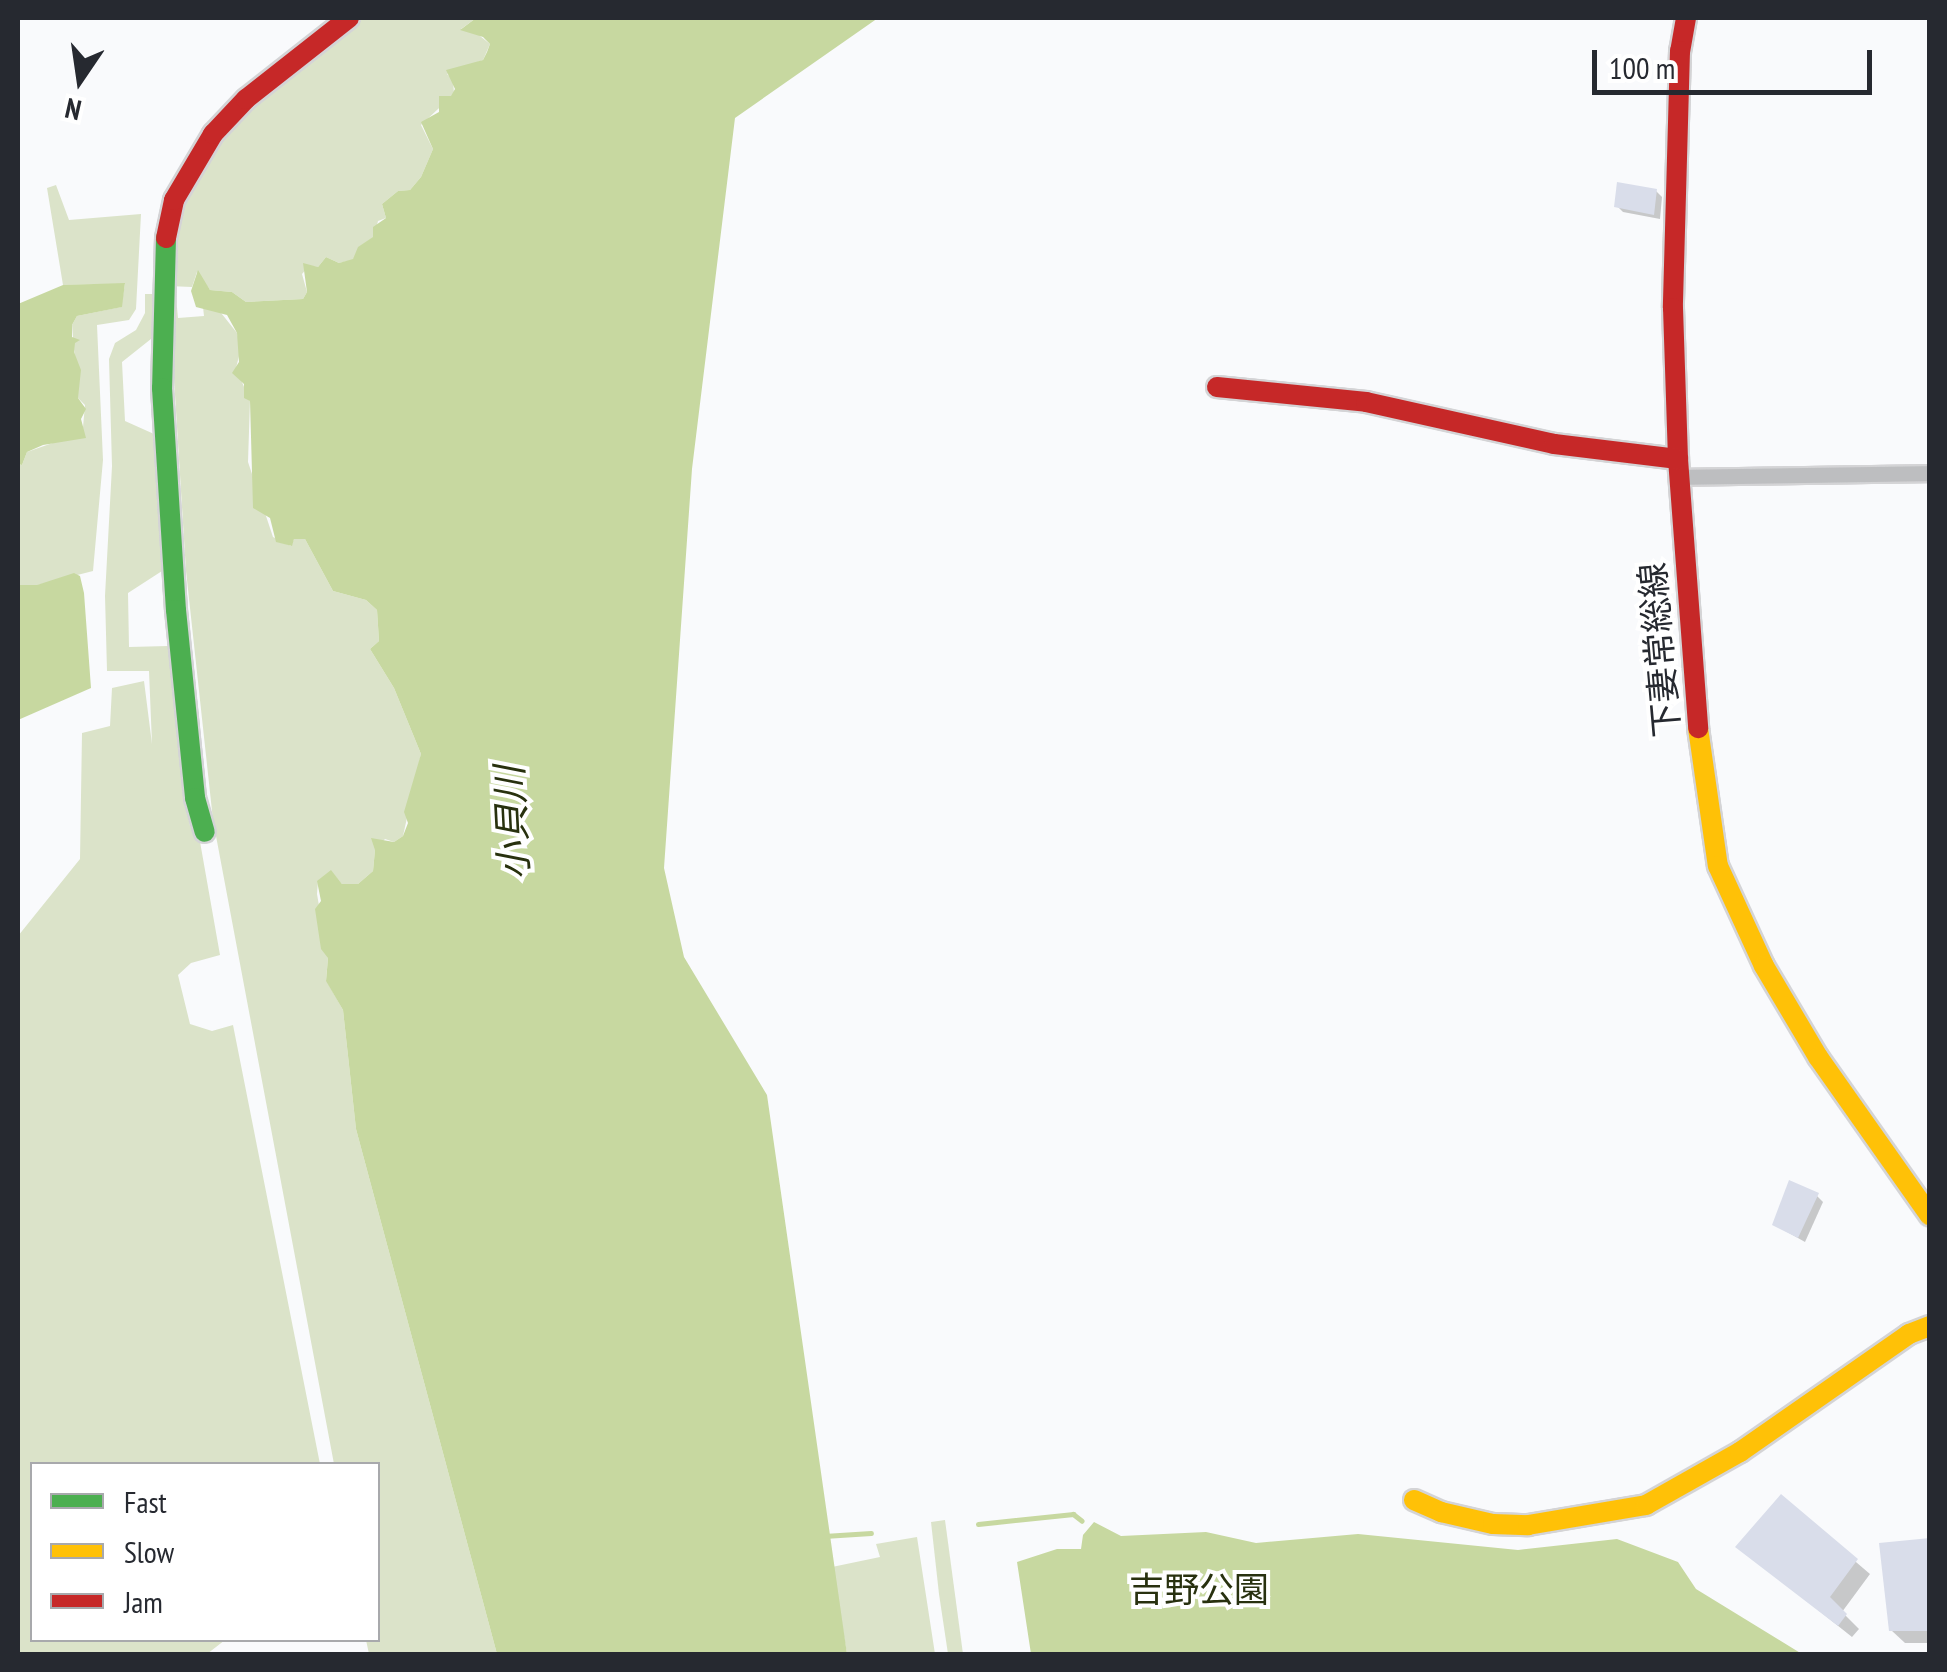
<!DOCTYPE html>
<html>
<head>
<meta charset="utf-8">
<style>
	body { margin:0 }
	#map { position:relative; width:1947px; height:1672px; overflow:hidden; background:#f9fafc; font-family:"PT Sans Narrow","Noto Sans JP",sans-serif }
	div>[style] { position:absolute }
	.green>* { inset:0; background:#dbe3c9 }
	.water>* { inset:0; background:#c7d8a0 }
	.shadow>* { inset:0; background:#0003 }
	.stream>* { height:5px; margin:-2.5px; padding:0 2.5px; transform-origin:2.5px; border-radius:2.5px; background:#c7d8a0 }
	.building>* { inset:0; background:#d9ddea }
	.roads { filter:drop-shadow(2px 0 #d4d4d6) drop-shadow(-2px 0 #d4d4d6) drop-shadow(0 2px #d4d4d6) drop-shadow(0 -2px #d4d4d6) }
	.street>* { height:15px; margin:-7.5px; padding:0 7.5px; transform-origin:7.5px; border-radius:7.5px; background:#bdbec0 }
	.fast>* { height:20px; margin:-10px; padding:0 10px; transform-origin:10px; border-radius:10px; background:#4caf50 }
	.slow>* { height:20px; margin:-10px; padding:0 10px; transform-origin:10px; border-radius:10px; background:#ffc107 }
	.jam>* { height:20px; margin:-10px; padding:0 10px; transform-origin:10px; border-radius:10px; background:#c62828 }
	span { translate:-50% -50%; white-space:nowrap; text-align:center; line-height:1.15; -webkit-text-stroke:8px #fff; paint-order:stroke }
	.street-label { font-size:35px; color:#262930 }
	.park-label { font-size:35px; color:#28310f }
	.water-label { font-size:38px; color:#28310e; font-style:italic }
	.frame { position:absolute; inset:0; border:20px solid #262930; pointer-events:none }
	.legend { position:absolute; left:30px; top:1462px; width:350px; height:180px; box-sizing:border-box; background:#fff; border:2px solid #a8a9ac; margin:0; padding:12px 18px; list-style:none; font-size:30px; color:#262930 }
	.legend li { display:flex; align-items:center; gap:20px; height:50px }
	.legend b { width:50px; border:2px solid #a8a9ac }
	.north { position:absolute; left:30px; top:30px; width:100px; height:100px; -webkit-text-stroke:8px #fff; paint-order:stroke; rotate:193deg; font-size:28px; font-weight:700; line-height:40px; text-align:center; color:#262930 }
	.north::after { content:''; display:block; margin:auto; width:35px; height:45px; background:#262930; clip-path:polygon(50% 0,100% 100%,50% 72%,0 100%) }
	.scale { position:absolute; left:1592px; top:50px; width:280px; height:45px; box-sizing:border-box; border:5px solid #262930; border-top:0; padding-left:12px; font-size:30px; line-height:35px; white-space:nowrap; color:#262930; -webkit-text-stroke:8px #fff; paint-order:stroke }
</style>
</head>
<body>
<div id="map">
	<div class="green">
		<i style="clip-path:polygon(359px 18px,476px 18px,461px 29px,475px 32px,490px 44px,483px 60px,447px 74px,453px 79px,454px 94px,421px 125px,433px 149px,421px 177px,410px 190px,398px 191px,382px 204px,386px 218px,378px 221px,374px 237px,359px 247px,353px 260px,339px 263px,326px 257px,318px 267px,309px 266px,302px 274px,307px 292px,303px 299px,246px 302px,232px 292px,210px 290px,197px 272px,192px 287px,168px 286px,170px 246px,184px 201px,209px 151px,245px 113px)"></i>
		<i style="clip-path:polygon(56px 185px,69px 220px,141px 214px,136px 309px,129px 320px,97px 325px,103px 460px,93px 571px,38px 585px,18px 585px,18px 464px,22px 465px,27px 452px,64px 439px,83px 427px,85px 405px,78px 398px,72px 325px,77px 316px,121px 307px,125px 284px,63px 285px,47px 188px)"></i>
		<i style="clip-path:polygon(145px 294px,156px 294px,156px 335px,122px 362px,125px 421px,154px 434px,162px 571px,128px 593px,129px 647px,168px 646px,190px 826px,199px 836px,220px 955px,191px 963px,178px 975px,190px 1024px,212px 1031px,233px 1025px,320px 1464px,32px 1464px,32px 1640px,225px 1640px,207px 1654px,18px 1654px,18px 936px,80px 859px,82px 733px,110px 726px,112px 688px,144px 681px,152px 744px,149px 671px,107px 671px,105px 596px,112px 466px,109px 359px,115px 343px,136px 330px,145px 313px)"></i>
		<i style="clip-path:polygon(176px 297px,178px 318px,204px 316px,203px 307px,218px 309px,237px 333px,241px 348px,236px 368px,250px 401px,248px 462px,273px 537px,291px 546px,294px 539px,305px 539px,333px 591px,366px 600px,377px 610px,379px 641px,370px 649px,394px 688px,421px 754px,403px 836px,394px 842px,385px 839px,375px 850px,373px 871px,358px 884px,342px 884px,331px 871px,318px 881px,317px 894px,328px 958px,326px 980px,343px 1010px,356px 1129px,497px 1654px,369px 1654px,366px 1640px,378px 1640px,378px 1464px,334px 1464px,213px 820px,186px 571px,169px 298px)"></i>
		<i style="clip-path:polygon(945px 1520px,963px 1654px,948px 1654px,939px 1594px,931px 1522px)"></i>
		<i style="clip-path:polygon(917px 1537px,935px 1654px,847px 1654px,832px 1567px,880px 1557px,876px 1544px)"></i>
	</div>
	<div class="water">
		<i style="clip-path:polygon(476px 18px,878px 18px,735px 118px,692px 469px,664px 868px,684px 957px,767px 1095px,847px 1654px,497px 1654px,356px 1129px,343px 1010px,326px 981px,328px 958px,321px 949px,315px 909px,321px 901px,317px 881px,331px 870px,342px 884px,358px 884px,373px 871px,375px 850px,371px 838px,394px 842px,403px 836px,408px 823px,404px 812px,421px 754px,394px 688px,370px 649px,379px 641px,377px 610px,366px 600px,333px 591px,305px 539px,294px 539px,292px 546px,276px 542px,270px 518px,253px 508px,250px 401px,244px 398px,244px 384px,232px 373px,239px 362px,237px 333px,227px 315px,196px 307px,191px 291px,198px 270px,210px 290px,232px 292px,246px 302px,303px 299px,307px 292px,303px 263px,318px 267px,326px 257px,339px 263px,353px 259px,358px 247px,373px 237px,373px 227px,386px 218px,382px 204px,398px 191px,410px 190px,421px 177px,433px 149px,421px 122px,439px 112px,439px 96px,451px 96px,455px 89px,446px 70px,483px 60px,487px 52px,490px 44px,483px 37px,460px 30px)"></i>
		<i style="clip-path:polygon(125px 283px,122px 307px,77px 316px,72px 325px,72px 337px,80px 340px,75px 343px,74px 352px,81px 370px,78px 398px,86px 409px,81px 419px,86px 438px,43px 445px,27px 452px,22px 465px,18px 464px,18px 304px,63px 285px)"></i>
		<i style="clip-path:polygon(74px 573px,80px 576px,84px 593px,91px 688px,18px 720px,18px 585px,37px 585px)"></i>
		<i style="clip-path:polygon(1094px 1522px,1121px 1536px,1206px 1532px,1256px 1543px,1358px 1534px,1518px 1550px,1617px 1539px,1678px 1562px,1696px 1589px,1802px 1654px,1031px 1654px,1017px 1562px,1057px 1549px,1081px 1549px,1083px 1535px)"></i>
	</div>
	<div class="shadow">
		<i style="clip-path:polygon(1656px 191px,1662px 197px,1660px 219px,1623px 212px,1617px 206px)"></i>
		<i style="clip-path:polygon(1817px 1196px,1823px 1202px,1805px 1242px,1775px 1225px)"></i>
		<i style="clip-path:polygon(1781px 1498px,1870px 1574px,1842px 1612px,1859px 1629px,1852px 1637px,1739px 1547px)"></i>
		<i style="clip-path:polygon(1930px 1540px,1930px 1643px,1905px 1643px,1891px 1630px)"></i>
	</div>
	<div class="stream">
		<i style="left:978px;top:1524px;width:96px;rotate:-6deg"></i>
		<i style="left:1073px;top:1514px;width:11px;rotate:38deg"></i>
		<i style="left:824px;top:1536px;width:47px;rotate:-3.7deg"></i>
	</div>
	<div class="building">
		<i style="clip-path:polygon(1617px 182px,1657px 189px,1654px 215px,1614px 207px)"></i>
		<i style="clip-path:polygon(1789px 1180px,1819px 1193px,1798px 1238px,1772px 1225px)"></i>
		<i style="clip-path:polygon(1781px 1494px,1858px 1559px,1830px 1597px,1847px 1614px,1838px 1626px,1735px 1547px)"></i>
		<i style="clip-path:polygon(1930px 1538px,1930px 1631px,1889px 1631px,1879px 1543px)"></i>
	</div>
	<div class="roads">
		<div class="street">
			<i style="left:1679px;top:477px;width:251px;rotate:-0.9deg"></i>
		</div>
		<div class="fast">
			<i style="left:166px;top:238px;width:150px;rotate:91.5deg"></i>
			<i style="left:162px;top:388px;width:222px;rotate:86.4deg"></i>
			<i style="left:176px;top:610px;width:189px;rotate:84.2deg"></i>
			<i style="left:195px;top:798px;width:35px;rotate:74deg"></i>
		</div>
		<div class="slow">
			<i style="left:1698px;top:728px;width:139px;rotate:81.8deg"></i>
			<i style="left:1718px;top:866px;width:110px;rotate:65.3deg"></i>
			<i style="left:1764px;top:966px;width:106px;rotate:59.3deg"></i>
			<i style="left:1818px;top:1057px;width:194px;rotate:54.8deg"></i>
			<i style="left:1414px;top:1500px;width:30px;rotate:24deg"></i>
			<i style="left:1441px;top:1512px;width:53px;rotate:13deg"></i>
			<i style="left:1493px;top:1524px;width:35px;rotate:2deg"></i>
			<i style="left:1528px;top:1525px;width:120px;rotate:-9.6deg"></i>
			<i style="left:1646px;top:1505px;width:108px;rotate:-29.4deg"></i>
			<i style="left:1740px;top:1452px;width:206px;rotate:-34.9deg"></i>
			<i style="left:1909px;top:1334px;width:22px;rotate:-21deg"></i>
		</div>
		<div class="jam">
			<i style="left:1686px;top:18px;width:34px;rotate:100deg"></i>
			<i style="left:1680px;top:51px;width:257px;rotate:91.6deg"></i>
			<i style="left:1673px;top:308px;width:151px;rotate:88.1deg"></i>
			<i style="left:1678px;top:459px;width:270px;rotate:85.7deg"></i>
			<i style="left:166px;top:238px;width:39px;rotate:-78deg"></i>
			<i style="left:174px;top:200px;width:77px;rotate:-59.4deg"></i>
			<i style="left:213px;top:134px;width:48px;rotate:-46.7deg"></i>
			<i style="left:246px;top:99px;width:131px;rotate:-38.2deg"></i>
			<i style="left:1217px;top:387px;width:150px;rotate:5.7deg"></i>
			<i style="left:1366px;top:402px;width:193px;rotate:12.6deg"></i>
			<i style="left:1554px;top:444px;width:125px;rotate:6.9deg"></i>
		</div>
	</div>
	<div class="street-label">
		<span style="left:1659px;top:650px;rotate:-95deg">下妻常総線</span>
	</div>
	<div class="park-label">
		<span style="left:1199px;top:1589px">吉野公園</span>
	</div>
	<div class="water-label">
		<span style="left:511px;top:823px;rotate:-93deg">小貝川</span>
	</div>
	<div class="frame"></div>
	<ul class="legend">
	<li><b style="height:12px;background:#4caf50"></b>Fast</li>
	<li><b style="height:12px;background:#ffc107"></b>Slow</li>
	<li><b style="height:12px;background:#c62828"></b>Jam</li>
	</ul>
	<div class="north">N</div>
	<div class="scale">100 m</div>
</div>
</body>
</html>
